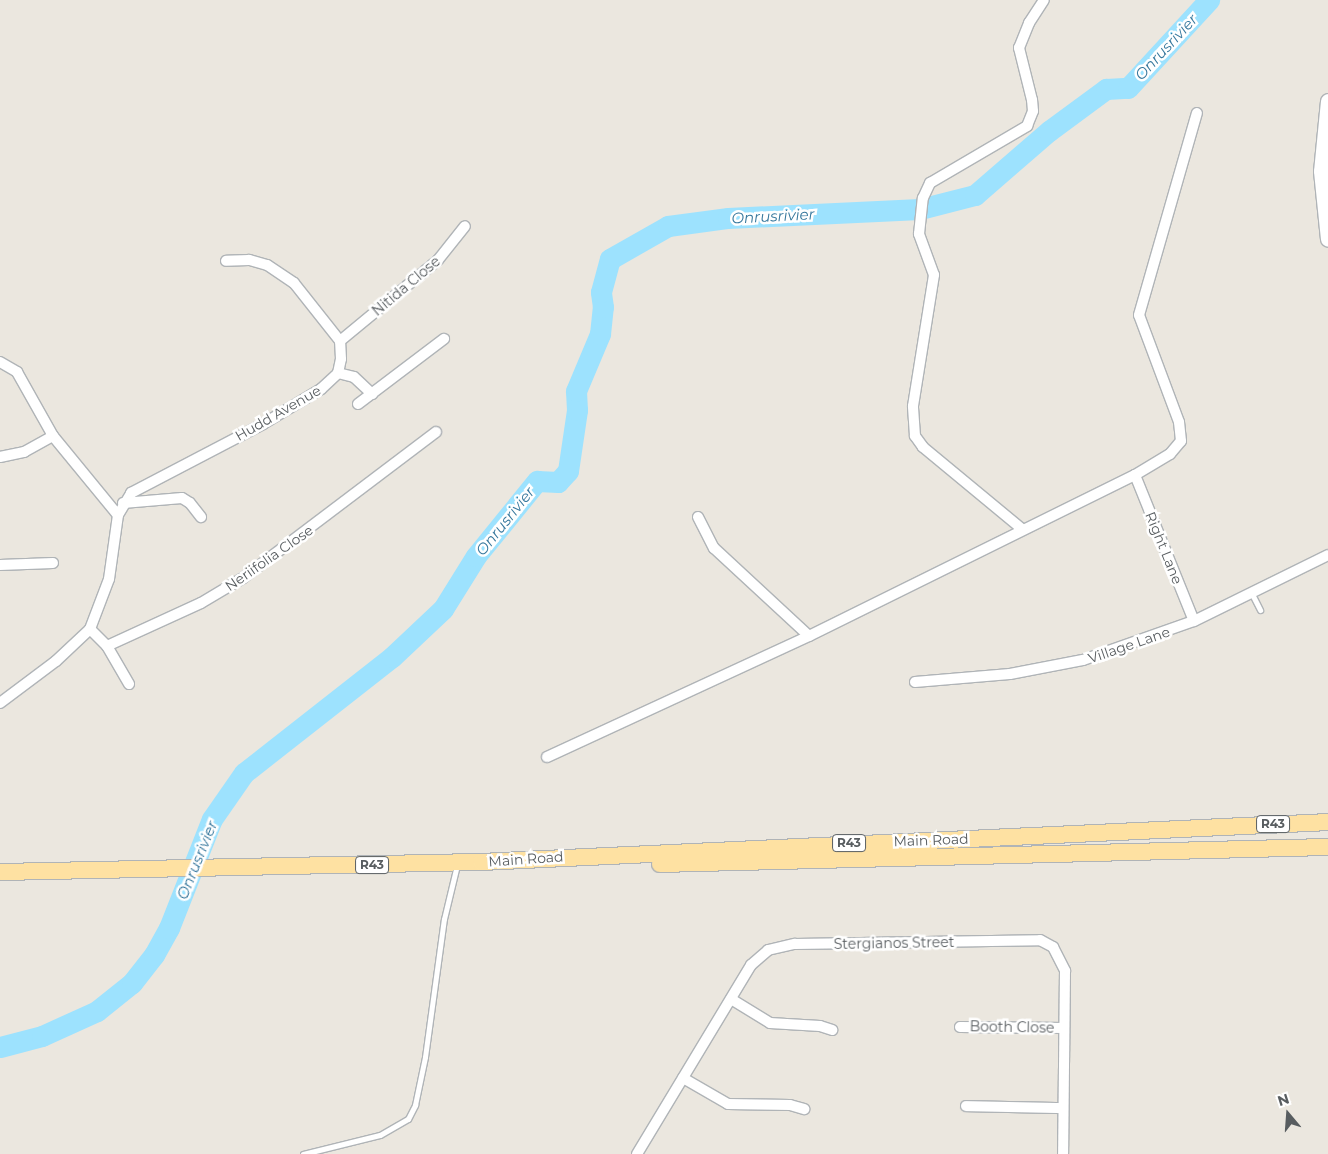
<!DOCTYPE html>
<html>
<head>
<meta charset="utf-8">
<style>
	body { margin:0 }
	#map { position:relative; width:1328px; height:1154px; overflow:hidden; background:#ebe7df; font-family:Montserrat,sans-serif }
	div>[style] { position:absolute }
	.river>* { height:21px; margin:-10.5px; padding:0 10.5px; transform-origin:10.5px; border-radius:10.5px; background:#9de2fe }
	.roads { filter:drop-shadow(1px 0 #b0b4b7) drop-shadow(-1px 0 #b0b4b7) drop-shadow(0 1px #b0b4b7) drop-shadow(0 -1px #b0b4b7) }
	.service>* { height:5px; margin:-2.5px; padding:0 2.5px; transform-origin:2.5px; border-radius:2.5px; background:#fff }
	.minor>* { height:10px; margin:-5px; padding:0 5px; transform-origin:5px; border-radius:5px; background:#fff }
	.secondary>* { height:15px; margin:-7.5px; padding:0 7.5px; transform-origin:7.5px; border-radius:7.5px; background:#fff }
	.primary>* { height:16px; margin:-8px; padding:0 8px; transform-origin:8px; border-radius:8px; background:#fee1a2 }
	span { translate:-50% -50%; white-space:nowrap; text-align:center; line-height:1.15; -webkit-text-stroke:5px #fff; paint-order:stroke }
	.shield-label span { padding:1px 4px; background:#fff; border:1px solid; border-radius:4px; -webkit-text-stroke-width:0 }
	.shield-label { font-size:12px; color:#585d60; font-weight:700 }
	.street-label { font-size:14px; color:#585d60 }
	.water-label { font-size:15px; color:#37789d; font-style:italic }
	.north { position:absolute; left:1263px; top:1089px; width:50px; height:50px; -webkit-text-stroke:4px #fff; paint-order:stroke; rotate:342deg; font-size:14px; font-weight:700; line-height:20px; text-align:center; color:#585d60 }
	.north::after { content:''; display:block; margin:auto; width:18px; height:22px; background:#585d60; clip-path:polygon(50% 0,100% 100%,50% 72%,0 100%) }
</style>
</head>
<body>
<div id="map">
	<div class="river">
		<i style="left:0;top:1047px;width:43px;rotate:-14.7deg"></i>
		<i style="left:42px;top:1036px;width:60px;rotate:-24.4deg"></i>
		<i style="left:97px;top:1011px;width:45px;rotate:-38.7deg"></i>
		<i style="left:132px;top:983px;width:36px;rotate:-52deg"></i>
		<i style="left:154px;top:955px;width:31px;rotate:-61deg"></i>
		<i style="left:169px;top:928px;width:117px;rotate:-68.5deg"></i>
		<i style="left:212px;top:819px;width:56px;rotate:-55.2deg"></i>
		<i style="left:244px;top:773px;width:188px;rotate:-38.1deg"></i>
		<i style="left:392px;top:657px;width:70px;rotate:-43.3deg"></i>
		<i style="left:443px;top:609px;width:62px;rotate:-58.1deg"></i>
		<i style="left:476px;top:556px;width:97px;rotate:-50.9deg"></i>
		<i style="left:537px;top:481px;width:21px;rotate:3deg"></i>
		<i style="left:558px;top:482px;width:15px;rotate:-48deg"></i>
		<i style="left:568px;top:471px;width:62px;rotate:-81.6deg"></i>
		<i style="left:577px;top:410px;width:19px;rotate:-93deg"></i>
		<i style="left:576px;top:391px;width:62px;rotate:-67.2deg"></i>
		<i style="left:600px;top:334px;width:27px;rotate:-84deg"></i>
		<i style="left:603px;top:307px;width:15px;rotate:-98deg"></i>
		<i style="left:601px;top:292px;width:34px;rotate:-75deg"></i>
		<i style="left:610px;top:259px;width:67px;rotate:-29.6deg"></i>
		<i style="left:668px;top:226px;width:61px;rotate:-7.6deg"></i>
		<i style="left:728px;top:218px;width:192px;rotate:-2.7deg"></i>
		<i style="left:920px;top:209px;width:57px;rotate:-14.3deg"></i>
		<i style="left:975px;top:195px;width:98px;rotate:-40.9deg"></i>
		<i style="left:1049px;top:131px;width:71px;rotate:-36.4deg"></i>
		<i style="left:1106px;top:89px;width:22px;rotate:-3deg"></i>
		<i style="left:1128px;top:88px;width:120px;rotate:-47.4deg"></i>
	</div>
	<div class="roads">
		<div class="service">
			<i style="left:1252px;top:594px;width:18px;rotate:63deg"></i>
			<i style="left:303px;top:1154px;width:79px;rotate:-13.9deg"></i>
			<i style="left:380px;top:1135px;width:32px;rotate:-30deg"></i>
			<i style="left:408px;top:1119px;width:16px;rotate:-63deg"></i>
			<i style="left:415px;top:1105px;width:49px;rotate:-78.2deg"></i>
			<i style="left:425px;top:1057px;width:139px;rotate:-82.2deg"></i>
			<i style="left:444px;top:919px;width:56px;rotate:-76.5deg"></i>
		</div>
		<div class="minor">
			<i style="left:340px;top:341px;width:127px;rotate:-39.6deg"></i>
			<i style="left:438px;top:260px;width:43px;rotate:-51.5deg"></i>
			<i style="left:0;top:362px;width:20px;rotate:30deg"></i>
			<i style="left:17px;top:372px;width:73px;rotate:60.6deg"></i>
			<i style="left:53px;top:436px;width:102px;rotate:50.6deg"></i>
			<i style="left:338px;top:373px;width:16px;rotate:14deg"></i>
			<i style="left:354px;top:377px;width:25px;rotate:43deg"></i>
			<i style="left:358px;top:404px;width:108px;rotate:-37.1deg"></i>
			<i style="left:0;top:457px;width:25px;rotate:-12deg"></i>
			<i style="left:24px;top:452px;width:33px;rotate:-29deg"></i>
			<i style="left:1135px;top:475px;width:157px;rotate:68deg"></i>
			<i style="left:123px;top:503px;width:59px;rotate:-4.8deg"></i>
			<i style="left:182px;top:498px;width:9px;rotate:32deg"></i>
			<i style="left:190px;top:503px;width:18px;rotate:52deg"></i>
			<i style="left:698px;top:517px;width:35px;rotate:63deg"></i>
			<i style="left:714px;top:548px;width:129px;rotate:42.8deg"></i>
			<i style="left:809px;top:636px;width:364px;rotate:-26.3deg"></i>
			<i style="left:1135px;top:475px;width:41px;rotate:-31deg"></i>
			<i style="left:1170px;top:454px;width:17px;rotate:-50deg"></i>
			<i style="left:1181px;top:441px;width:19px;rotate:-96deg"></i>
			<i style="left:1179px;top:422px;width:114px;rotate:-110.5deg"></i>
			<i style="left:1139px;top:315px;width:210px;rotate:-74deg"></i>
			<i style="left:1022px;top:529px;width:129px;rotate:-140.4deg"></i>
			<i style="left:923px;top:447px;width:14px;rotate:-126deg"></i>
			<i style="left:915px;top:436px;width:30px;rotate:-94deg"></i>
			<i style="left:913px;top:406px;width:133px;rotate:-80.9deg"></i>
			<i style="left:934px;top:275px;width:44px;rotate:-110.1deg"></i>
			<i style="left:919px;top:234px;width:36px;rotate:-84deg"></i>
			<i style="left:923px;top:198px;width:17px;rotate:-65deg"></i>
			<i style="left:930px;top:183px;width:113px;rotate:-30.4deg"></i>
			<i style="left:1027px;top:126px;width:16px;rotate:-68deg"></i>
			<i style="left:1033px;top:111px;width:11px;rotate:-95deg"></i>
			<i style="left:1032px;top:100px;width:54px;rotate:-104deg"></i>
			<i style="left:1019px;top:48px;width:27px;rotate:-68deg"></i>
			<i style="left:1029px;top:23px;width:27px;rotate:-57deg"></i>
			<i style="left:0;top:565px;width:53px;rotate:-2.2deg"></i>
			<i style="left:90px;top:629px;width:24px;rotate:45deg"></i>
			<i style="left:107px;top:646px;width:44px;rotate:59.9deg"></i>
			<i style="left:107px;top:646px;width:103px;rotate:-24.6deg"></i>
			<i style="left:201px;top:603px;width:49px;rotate:-30.8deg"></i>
			<i style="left:243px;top:578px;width:242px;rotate:-37.1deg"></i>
			<i style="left:915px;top:682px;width:95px;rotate:-4.8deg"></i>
			<i style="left:1010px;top:674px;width:74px;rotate:-10.9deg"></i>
			<i style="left:1083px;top:660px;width:118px;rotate:-19.4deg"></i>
			<i style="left:1194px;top:621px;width:149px;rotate:-26.2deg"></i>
			<i style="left:0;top:703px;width:70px;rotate:-36.9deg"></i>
			<i style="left:56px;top:661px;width:47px;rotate:-43.3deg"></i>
			<i style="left:90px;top:629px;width:53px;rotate:-69.2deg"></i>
			<i style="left:109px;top:579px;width:65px;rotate:-82deg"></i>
			<i style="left:118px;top:515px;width:26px;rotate:-59deg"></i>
			<i style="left:131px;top:493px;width:149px;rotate:-27.6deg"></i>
			<i style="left:263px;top:424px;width:68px;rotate:-31.1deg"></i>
			<i style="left:321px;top:389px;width:23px;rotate:-43deg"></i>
			<i style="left:338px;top:373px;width:14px;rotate:-78deg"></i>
			<i style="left:341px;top:359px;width:18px;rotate:-93deg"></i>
			<i style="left:340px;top:341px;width:74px;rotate:-128.4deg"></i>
			<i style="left:294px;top:283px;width:32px;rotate:-146deg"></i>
			<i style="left:267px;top:265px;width:19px;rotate:-164deg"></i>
			<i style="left:249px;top:260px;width:23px;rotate:178deg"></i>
			<i style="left:547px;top:757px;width:289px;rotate:-24.8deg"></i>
			<i style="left:731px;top:999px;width:46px;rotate:31.6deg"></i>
			<i style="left:770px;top:1023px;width:50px;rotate:3.4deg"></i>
			<i style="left:820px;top:1026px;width:13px;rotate:18deg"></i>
			<i style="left:960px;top:1027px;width:104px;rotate:0.6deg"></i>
			<i style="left:683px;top:1078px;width:52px;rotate:30deg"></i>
			<i style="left:728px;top:1104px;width:62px;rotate:0.9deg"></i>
			<i style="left:790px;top:1105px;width:15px;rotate:16deg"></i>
			<i style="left:966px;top:1106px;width:97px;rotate:1.2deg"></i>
			<i style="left:637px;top:1154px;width:221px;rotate:-58.9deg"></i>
			<i style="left:751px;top:965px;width:23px;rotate:-41deg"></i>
			<i style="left:768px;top:950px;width:28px;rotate:-13deg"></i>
			<i style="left:795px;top:944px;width:245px;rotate:-0.9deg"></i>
			<i style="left:1040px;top:940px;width:15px;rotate:28deg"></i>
			<i style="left:1053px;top:947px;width:27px;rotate:63deg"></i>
			<i style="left:1065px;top:971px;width:183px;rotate:90.6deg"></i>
		</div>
		<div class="secondary">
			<i style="left:1328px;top:101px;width:70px;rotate:95.7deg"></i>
			<i style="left:1321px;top:171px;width:68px;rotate:84.1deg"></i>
		</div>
		<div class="primary">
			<i style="left:660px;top:864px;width:668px;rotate:-1.46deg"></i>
			<i style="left:0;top:872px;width:481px;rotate:-1.2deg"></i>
			<i style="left:481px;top:862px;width:848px;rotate:-2.7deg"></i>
		</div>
	</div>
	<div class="shield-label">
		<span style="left:1273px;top:824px">R43</span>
		<span style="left:849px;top:843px">R43</span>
		<span style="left:372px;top:865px">R43</span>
	</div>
	<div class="street-label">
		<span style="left:406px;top:286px;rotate:-40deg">Nitida Close</span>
		<span style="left:278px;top:413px;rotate:-30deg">Hudd Avenue</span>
		<span style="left:1164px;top:548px;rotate:68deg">Right Lane</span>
		<span style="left:269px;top:558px;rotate:-35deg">Neriifolia Close</span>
		<span style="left:1129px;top:645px;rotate:-19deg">Village Lane</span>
		<span style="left:931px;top:840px;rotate:-2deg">Main Road</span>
		<span style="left:526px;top:859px;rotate:-4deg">Main Road</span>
		<span style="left:894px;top:943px;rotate:-1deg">Stergianos Street</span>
		<span style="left:1012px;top:1027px;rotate:1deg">Booth Close</span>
	</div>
	<div class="water-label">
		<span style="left:1166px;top:47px;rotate:-47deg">Onrusrivier</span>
		<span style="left:773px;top:216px;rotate:-3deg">Onrusrivier</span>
		<span style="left:505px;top:521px;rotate:-51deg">Onrusrivier</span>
		<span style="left:197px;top:860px;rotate:-68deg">Onrusrivier</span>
	</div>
	<div class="north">N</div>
</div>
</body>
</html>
